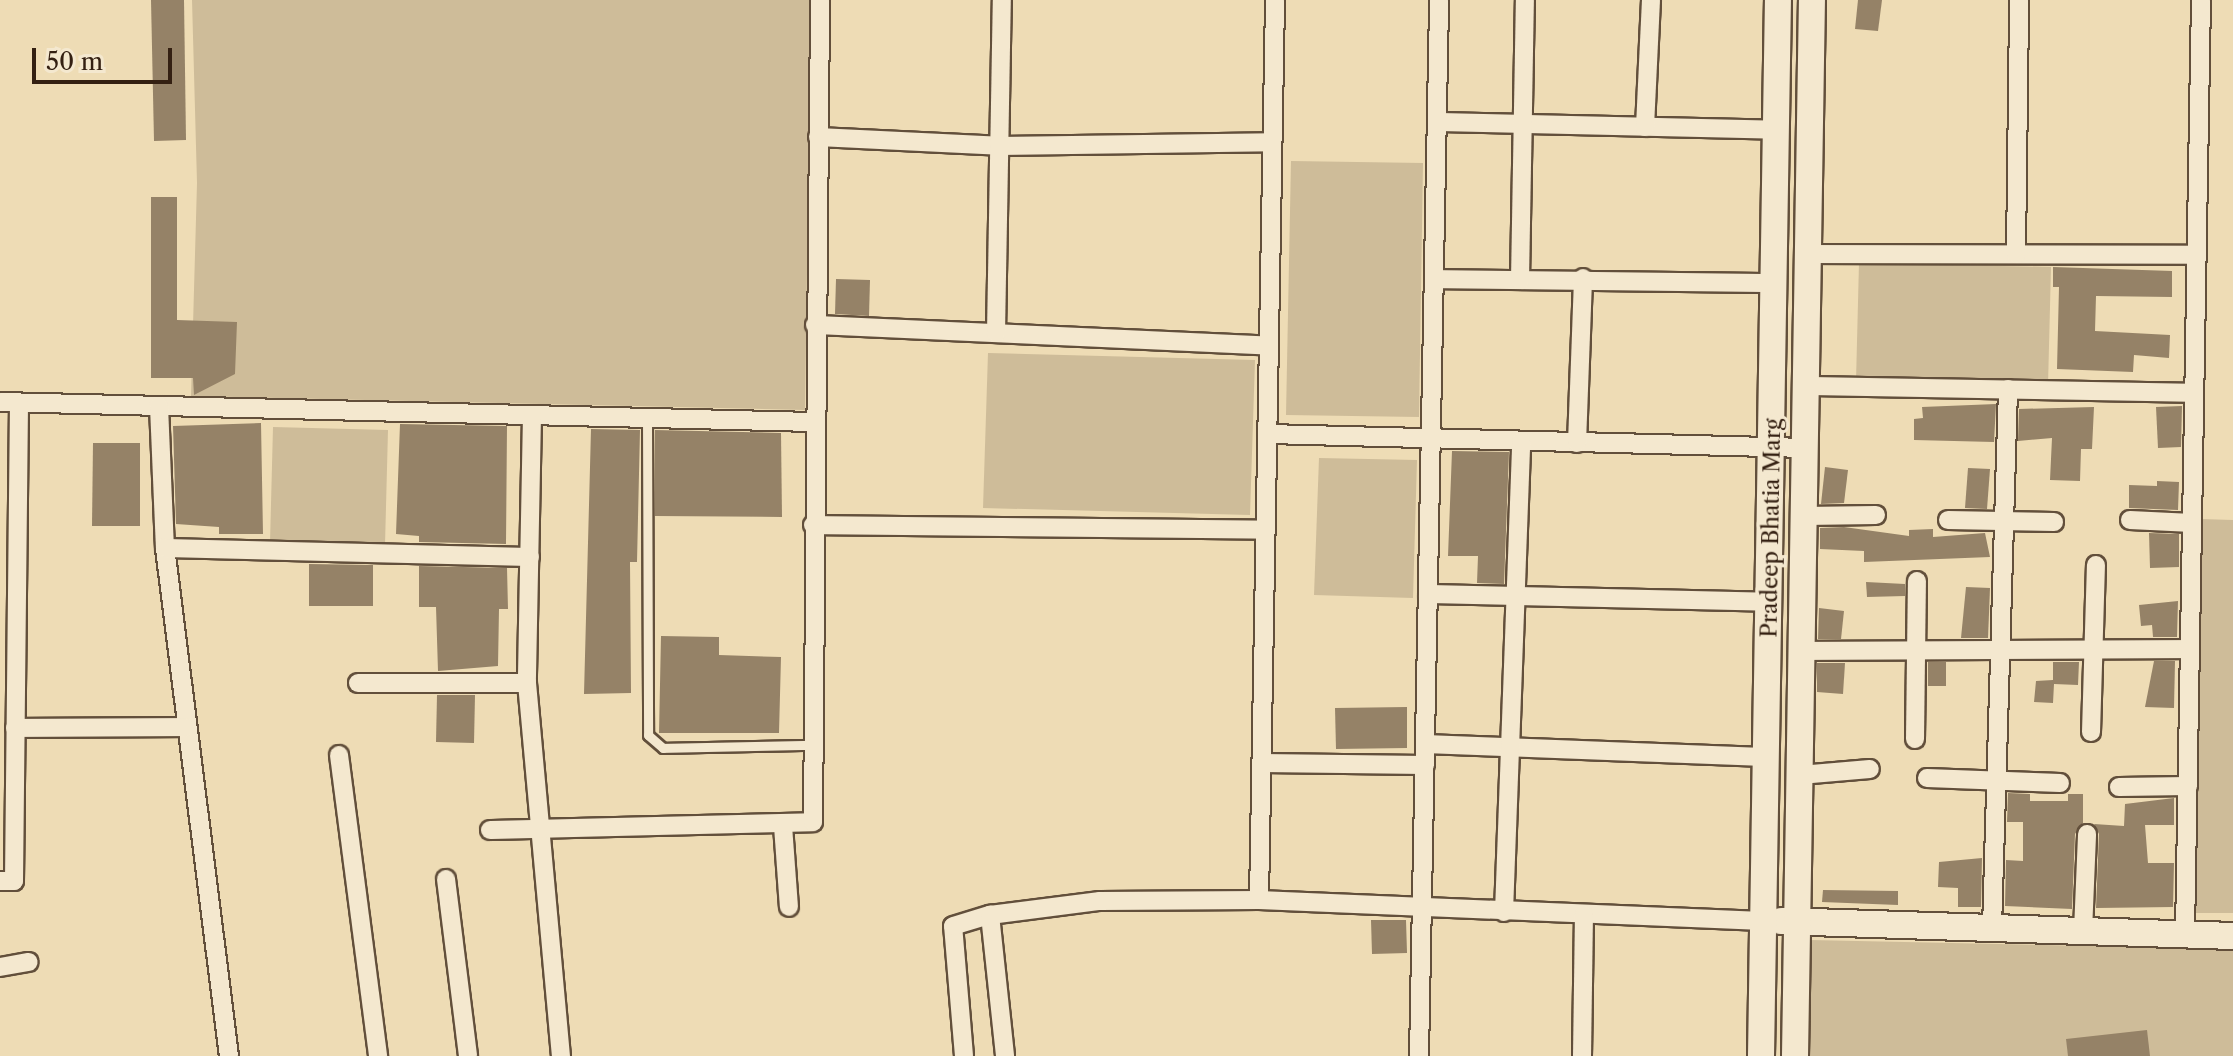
<!DOCTYPE html>
<html>
<head>
<meta charset="utf-8">
<style>
	body { margin:0 }
	#map { position:relative; width:2233px; height:1056px; overflow:hidden; background:#eedcb5; font-family:"Libre Caslon Text",serif }
	div>[style] { position:absolute }
	.green>* { inset:0; background:#cebc99 }
	.building>* { inset:0; background:#958267 }
	.roads { filter:drop-shadow(2px 0 #624f3b) drop-shadow(-2px 0 #624f3b) drop-shadow(0 2px #624f3b) drop-shadow(0 -2px #624f3b) }
	.lane>* { height:9px; margin:-4.5px; padding:0 4.5px; transform-origin:4.5px; border-radius:4.5px; background:#f4e8cf }
	.street>* { height:18px; margin:-9px; padding:0 9px; transform-origin:9px; border-radius:9px; background:#f4e8cf }
	.secondary>* { height:26px; margin:-13px; padding:0 13px; transform-origin:13px; border-radius:13px; background:#f4e8cf }
	span { translate:-50% -50%; white-space:nowrap; text-align:center; line-height:1.15; -webkit-text-stroke:6px #f4e8cf; paint-order:stroke }
	.street-label { font-size:22px; color:#342012 }
	.scale { position:absolute; left:32px; top:48px; width:140px; height:36px; box-sizing:border-box; border:4px solid #342012; border-top:0; padding-left:10px; font-size:24px; line-height:28px; white-space:nowrap; color:#342012; -webkit-text-stroke:6px #f4e8cf; paint-order:stroke }
</style>
</head>
<body>
<div id="map">
	<div class="green">
		<i style="clip-path:polygon(192px 0,811px 0,805px 410px,191px 396px,197px 183px)"></i>
		<i style="clip-path:polygon(1291px 161px,1423px 163px,1419px 417px,1286px 415px)"></i>
		<i style="clip-path:polygon(1859px 263px,2051px 267px,2048px 385px,1856px 381px)"></i>
		<i style="clip-path:polygon(988px 353px,1255px 360px,1250px 515px,983px 508px)"></i>
		<i style="clip-path:polygon(273px 427px,388px 430px,385px 545px,270px 543px)"></i>
		<i style="clip-path:polygon(1319px 458px,1417px 460px,1413px 598px,1314px 595px)"></i>
		<i style="clip-path:polygon(2201px 519px,2233px 520px,2233px 913px,2196px 913px)"></i>
		<i style="clip-path:polygon(1810px 940px,2233px 949px,2233px 1056px,1802px 1056px)"></i>
	</div>
	<div class="building">
		<i style="clip-path:polygon(151px 0,184px 0,186px 140px,154px 141px)"></i>
		<i style="clip-path:polygon(1858px 0,1882px 0,1878px 31px,1855px 29px)"></i>
		<i style="clip-path:polygon(151px 197px,177px 197px,177px 320px,237px 322px,235px 374px,194px 395px,193px 378px,151px 378px)"></i>
		<i style="clip-path:polygon(2053px 267px,2172px 271px,2172px 297px,2096px 296px,2095px 331px,2170px 335px,2169px 358px,2134px 355px,2133px 372px,2057px 369px,2059px 287px,2053px 287px)"></i>
		<i style="clip-path:polygon(836px 279px,870px 280px,869px 316px,835px 314px)"></i>
		<i style="clip-path:polygon(1996px 404px,1994px 442px,1914px 440px,1914px 419px,1923px 418px,1922px 407px)"></i>
		<i style="clip-path:polygon(2182px 406px,2181px 447px,2158px 448px,2156px 407px)"></i>
		<i style="clip-path:polygon(2094px 407px,2092px 449px,2081px 449px,2080px 481px,2050px 480px,2052px 438px,2018px 441px,2019px 409px)"></i>
		<i style="clip-path:polygon(261px 423px,263px 534px,219px 534px,219px 527px,176px 524px,173px 426px)"></i>
		<i style="clip-path:polygon(400px 424px,507px 426px,506px 544px,419px 542px,419px 536px,396px 534px)"></i>
		<i style="clip-path:polygon(591px 429px,640px 430px,637px 562px,630px 562px,631px 693px,584px 694px)"></i>
		<i style="clip-path:polygon(655px 430px,781px 433px,782px 517px,655px 516px)"></i>
		<i style="clip-path:polygon(93px 443px,140px 443px,140px 526px,92px 526px)"></i>
		<i style="clip-path:polygon(1452px 451px,1509px 452px,1504px 584px,1477px 583px,1478px 556px,1448px 556px)"></i>
		<i style="clip-path:polygon(1825px 467px,1848px 470px,1844px 503px,1821px 504px)"></i>
		<i style="clip-path:polygon(1968px 468px,1990px 469px,1987px 509px,1965px 508px)"></i>
		<i style="clip-path:polygon(2157px 481px,2179px 482px,2178px 510px,2129px 508px,2129px 485px,2157px 486px)"></i>
		<i style="clip-path:polygon(1844px 527px,1909px 536px,1909px 530px,1933px 529px,1933px 537px,1985px 533px,1990px 557px,1864px 562px,1864px 551px,1820px 549px,1820px 528px)"></i>
		<i style="clip-path:polygon(2149px 533px,2179px 534px,2179px 567px,2150px 568px)"></i>
		<i style="clip-path:polygon(309px 564px,373px 565px,373px 606px,309px 606px)"></i>
		<i style="clip-path:polygon(419px 566px,507px 568px,508px 609px,499px 609px,498px 666px,438px 671px,436px 607px,419px 607px)"></i>
		<i style="clip-path:polygon(1866px 582px,1905px 584px,1905px 596px,1867px 597px)"></i>
		<i style="clip-path:polygon(1966px 587px,1990px 588px,1988px 638px,1961px 638px)"></i>
		<i style="clip-path:polygon(2178px 601px,2177px 637px,2153px 637px,2152px 625px,2141px 626px,2139px 605px)"></i>
		<i style="clip-path:polygon(1819px 608px,1844px 611px,1841px 639px,1818px 639px)"></i>
		<i style="clip-path:polygon(661px 636px,719px 637px,719px 655px,781px 657px,779px 733px,659px 733px)"></i>
		<i style="clip-path:polygon(2154px 661px,2175px 661px,2174px 708px,2145px 707px)"></i>
		<i style="clip-path:polygon(1928px 662px,1946px 662px,1946px 686px,1928px 686px)"></i>
		<i style="clip-path:polygon(2053px 662px,2079px 662px,2078px 685px,2054px 684px,2053px 703px,2034px 702px,2036px 681px,2053px 680px)"></i>
		<i style="clip-path:polygon(1817px 663px,1845px 663px,1843px 694px,1817px 692px)"></i>
		<i style="clip-path:polygon(437px 695px,475px 695px,474px 743px,436px 742px)"></i>
		<i style="clip-path:polygon(1407px 707px,1407px 748px,1336px 749px,1335px 708px)"></i>
		<i style="clip-path:polygon(2008px 793px,2030px 794px,2030px 801px,2068px 801px,2068px 794px,2083px 794px,2083px 823px,2075px 834px,2072px 909px,2005px 906px,2006px 860px,2023px 861px,2023px 822px,2007px 822px)"></i>
		<i style="clip-path:polygon(2174px 798px,2174px 825px,2145px 825px,2148px 863px,2174px 863px,2173px 907px,2096px 908px,2099px 834px,2094px 824px,2124px 826px,2125px 804px)"></i>
		<i style="clip-path:polygon(1982px 858px,1981px 907px,1958px 907px,1958px 888px,1938px 887px,1939px 862px)"></i>
		<i style="clip-path:polygon(1823px 890px,1898px 891px,1898px 905px,1822px 902px)"></i>
		<i style="clip-path:polygon(1371px 920px,1406px 920px,1407px 953px,1372px 954px)"></i>
		<i style="clip-path:polygon(2147px 1030px,2150px 1056px,2068px 1056px,2066px 1039px)"></i>
	</div>
	<div class="roads">
		<div class="lane">
			<i style="left:647px;top:418px;width:317px;rotate:89.8deg"></i>
			<i style="left:648px;top:735px;width:20px;rotate:41deg"></i>
			<i style="left:663px;top:748px;width:147px;rotate:-1.2deg"></i>
		</div>
		<div class="street">
			<i style="left:1438px;top:122px;width:341px;rotate:1.3deg"></i>
			<i style="left:1645px;top:127px;width:127px;rotate:-87.3deg"></i>
			<i style="left:818px;top:137px;width:181px;rotate:2.8deg"></i>
			<i style="left:999px;top:146px;width:273px;rotate:-0.8deg"></i>
			<i style="left:1808px;top:254px;width:389px;rotate:0.1deg"></i>
			<i style="left:2016px;top:254px;width:254px;rotate:-89.3deg"></i>
			<i style="left:1435px;top:279px;width:341px;rotate:0.7deg"></i>
			<i style="left:1520px;top:280px;width:280px;rotate:-89deg"></i>
			<i style="left:815px;top:325px;width:454px;rotate:2.6deg"></i>
			<i style="left:996px;top:333px;width:333px;rotate:-89deg"></i>
			<i style="left:1806px;top:386px;width:388px;rotate:1deg"></i>
			<i style="left:0;top:402px;width:814px;rotate:1.41deg"></i>
			<i style="left:159px;top:406px;width:142px;rotate:87.6deg"></i>
			<i style="left:165px;top:548px;width:512px;rotate:82.82deg"></i>
			<i style="left:532px;top:415px;width:268px;rotate:91.1deg"></i>
			<i style="left:527px;top:683px;width:375px;rotate:84.8deg"></i>
			<i style="left:1268px;top:434px;width:537px;rotate:1.49deg"></i>
			<i style="left:1577px;top:443px;width:165px;rotate:-87.9deg"></i>
			<i style="left:1804px;top:516px;width:72px;rotate:-0.8deg"></i>
			<i style="left:1948px;top:520px;width:106px;rotate:1.1deg"></i>
			<i style="left:2130px;top:520px;width:62px;rotate:2.8deg"></i>
			<i style="left:813px;top:525px;width:453px;rotate:0.6deg"></i>
			<i style="left:165px;top:548px;width:365px;rotate:1.4deg"></i>
			<i style="left:1428px;top:594px;width:342px;rotate:1.3deg"></i>
			<i style="left:1802px;top:651px;width:388px;rotate:-0.3deg"></i>
			<i style="left:358px;top:683px;width:169px"></i>
			<i style="left:15px;top:728px;width:170px;rotate:-0.3deg"></i>
			<i style="left:2091px;top:732px;width:167px;rotate:-88.3deg"></i>
			<i style="left:1915px;top:739px;width:158px;rotate:-89.3deg"></i>
			<i style="left:1425px;top:744px;width:342px;rotate:2.2deg"></i>
			<i style="left:339px;top:755px;width:304px;rotate:82.6deg"></i>
			<i style="left:1262px;top:763px;width:163px;rotate:0.7deg"></i>
			<i style="left:1800px;top:775px;width:70px;rotate:-4.9deg"></i>
			<i style="left:1927px;top:778px;width:133px;rotate:2.2deg"></i>
			<i style="left:2119px;top:787px;width:69px;rotate:-0.8deg"></i>
			<i style="left:783px;top:826px;width:81px;rotate:85.8deg"></i>
			<i style="left:490px;top:830px;width:323px;rotate:-1.4deg"></i>
			<i style="left:813px;top:822px;width:822px;rotate:-89.51deg"></i>
			<i style="left:446px;top:879px;width:178px;rotate:82.9deg"></i>
			<i style="left:0;top:881px;width:14px"></i>
			<i style="left:14px;top:881px;width:478px;rotate:-89.4deg"></i>
			<i style="left:1259px;top:900px;width:900px;rotate:-88.98deg"></i>
			<i style="left:1504px;top:912px;width:471px;rotate:-87.9deg"></i>
			<i style="left:990px;top:915px;width:142px;rotate:83.9deg"></i>
			<i style="left:1992px;top:928px;width:539px;rotate:-88.3deg"></i>
			<i style="left:2083px;top:931px;width:97px;rotate:-87.6deg"></i>
			<i style="left:2185px;top:934px;width:934px;rotate:-89.02deg"></i>
			<i style="left:0;top:967px;width:29px;rotate:-10deg"></i>
			<i style="left:964px;top:1056px;width:130px;rotate:-94.8deg"></i>
			<i style="left:953px;top:926px;width:39px;rotate:-17deg"></i>
			<i style="left:990px;top:915px;width:111px;rotate:-7.3deg"></i>
			<i style="left:1100px;top:901px;width:159px;rotate:-0.4deg"></i>
			<i style="left:1259px;top:900px;width:504px;rotate:2.39deg"></i>
			<i style="left:1419px;top:1056px;width:1056px;rotate:-88.91deg"></i>
			<i style="left:1582px;top:1056px;width:141px;rotate:-89.2deg"></i>
		</div>
		<div class="secondary">
			<i style="left:1781px;top:921px;width:452px;rotate:1.9deg"></i>
			<i style="left:1761px;top:1056px;width:1056px;rotate:-89.08deg"></i>
			<i style="left:1795px;top:1056px;width:1056px;rotate:-89.08deg"></i>
		</div>
	</div>
	<div class="street-label">
		<span style="left:1771px;top:528px;rotate:-89deg">Pradeep Bhatia Marg</span>
	</div>
	<div class="scale">50 m</div>
</div>
</body>
</html>
